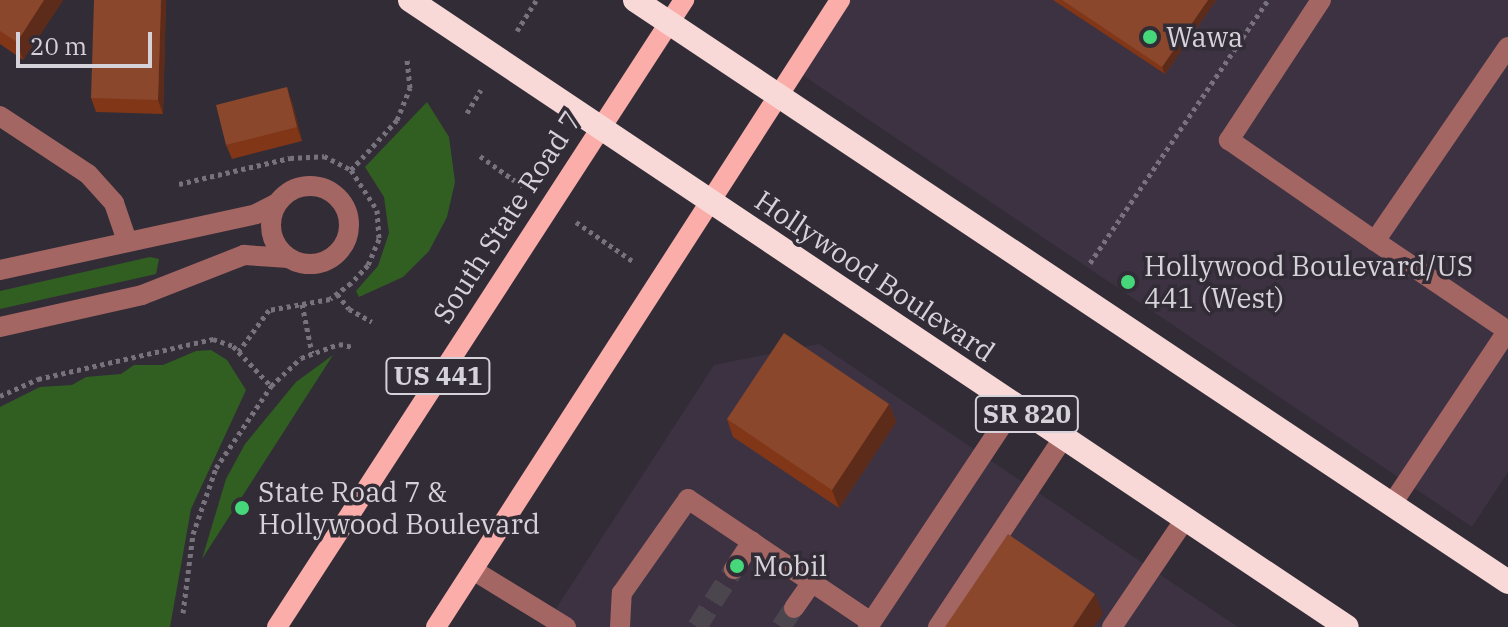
<!DOCTYPE html>
<html>
<head>
<meta charset="utf-8">
<style>
	body { margin:0 }
	#map { position:relative; width:1508px; height:627px; overflow:hidden; background:#322c36; font-family:"IBM Plex Serif",serif }
	div>[style] { position:absolute }
	.built>* { inset:0; background:#3c3242 }
	.green>* { inset:0; background:#315f22 }
	.minor-tunnel>* { height:20px; margin-top:-10px; transform-origin:0; background:repeating-linear-gradient(90deg,#4b454e 0 20px,transparent 0 30px) }
	.path>* { height:5px; margin-top:-2.5px; transform-origin:0; background:repeating-linear-gradient(90deg,#77727b 0 4px,transparent 0 8px) }
	.minor>* { height:20px; margin:-10px; padding:0 10px; transform-origin:10px; border-radius:10px; background:#a46663 }
	.minor>.ring { margin:-10px; padding:0; box-sizing:content-box; background:none; border:20px solid #a46663; border-radius:50% }
	.major>* { height:20px; margin:-10px; padding:0 10px; transform-origin:10px; border-radius:10px; background:#faada9 }
	.highway>* { height:24px; margin:-12px; padding:0 12px; transform-origin:12px; border-radius:12px; background:#f9d9d7 }
	.wall>* { inset:0; background:#803617 }
	.shaded-wall>* { inset:0; background:#5d2b1a }
	.building>* { inset:0; background:#8a472c }
	.dots>* { width:22px; height:22px; translate:-50% -50%; box-sizing:border-box; border:4px solid #322c36; border-radius:50% }
	span { translate:-50% -50%; white-space:nowrap; text-align:center; line-height:1.15; -webkit-text-stroke:7px #322c36; paint-order:stroke }
	.shield-label span { padding:2px 6px; background:#322c36; border:2px solid; border-radius:6px; -webkit-text-stroke-width:0 }
	.shield-label { font-size:26px; color:#d6d2d9; font-weight:700 }
	.poi-label { font-size:28px; color:#d6d2d9 }
	.left { translate:0 -50%; text-align:left }
	.street-label { font-size:28px; color:#d6d2d9 }
	.scale { position:absolute; left:16px; top:32px; width:136px; height:36px; box-sizing:border-box; border:4px solid #d6d2d9; border-top:0; padding-left:10px; font-size:24px; line-height:28px; white-space:nowrap; color:#d6d2d9; -webkit-text-stroke:6px #322c36; paint-order:stroke }
</style>
</head>
<body>
<div id="map">
	<div class="built">
		<i style="clip-path:polygon(843px 0,1508px 0,1508px 472px,1472px 527px,795px 70px)"></i>
		<i style="clip-path:polygon(819px 344px,1015px 477px,1238px 627px,544px 627px,714px 365px)"></i>
	</div>
	<div class="green">
		<i style="clip-path:polygon(427px 102px,449px 137px,455px 182px,447px 217px,429px 251px,403px 277px,359px 297px,356px 291px,378px 266px,389px 233px,384px 197px,365px 167px)"></i>
		<i style="clip-path:polygon(150px 257px,159px 259px,156px 274px,0 309px,0 291px)"></i>
		<i style="clip-path:polygon(211px 350px,227px 360px,246px 390px,191px 509px,170px 627px,0 627px,0 407px,40px 387px,72px 385px,86px 377px,121px 374px,134px 365px,163px 365px,196px 351px)"></i>
		<i style="clip-path:polygon(333px 355px,202px 559px,226px 479px,245px 444px,296px 382px)"></i>
	</div>
	<div class="minor-tunnel">
		<i style="left:697px;top:627px;width:69px;rotate:-57.5deg"></i>
		<i style="left:781px;top:627px;width:23px;rotate:-56deg"></i>
	</div>
	<div class="path">
		<i style="left:517px;top:31px;width:36px;rotate:-58deg"></i>
		<i style="left:467px;top:113px;width:27px;rotate:-59deg"></i>
		<i style="left:480px;top:156px;width:55px;rotate:35.4deg"></i>
		<i style="left:351px;top:170px;width:68px;rotate:-47.4deg"></i>
		<i style="left:397px;top:120px;width:35px;rotate:-68deg"></i>
		<i style="left:410px;top:88px;width:29px;rotate:-96deg"></i>
		<i style="left:179px;top:184px;width:114px;rotate:-13.2deg"></i>
		<i style="left:290px;top:158px;width:34px;rotate:-3deg"></i>
		<i style="left:324px;top:156px;width:30px;rotate:27deg"></i>
		<i style="left:351px;top:170px;width:48px;rotate:57deg"></i>
		<i style="left:377px;top:210px;width:29px;rotate:86deg"></i>
		<i style="left:379px;top:239px;width:28px;rotate:113deg"></i>
		<i style="left:368px;top:265px;width:25px;rotate:133deg"></i>
		<i style="left:351px;top:283px;width:26px;rotate:143deg"></i>
		<i style="left:330px;top:299px;width:62px;rotate:169.8deg"></i>
		<i style="left:269px;top:310px;width:51px;rotate:126.2deg"></i>
		<i style="left:576px;top:222px;width:70px;rotate:34.6deg"></i>
		<i style="left:1090px;top:263px;width:318px;rotate:-55.9deg"></i>
		<i style="left:337px;top:294px;width:19px;rotate:51deg"></i>
		<i style="left:349px;top:309px;width:26px;rotate:29deg"></i>
		<i style="left:302px;top:304px;width:50px;rotate:78.5deg"></i>
		<i style="left:0;top:396px;width:42px;rotate:-24.1deg"></i>
		<i style="left:38px;top:379px;width:180px;rotate:-12.9deg"></i>
		<i style="left:213px;top:339px;width:21px;rotate:19deg"></i>
		<i style="left:233px;top:346px;width:55px;rotate:46.5deg"></i>
		<i style="left:183px;top:613px;width:80px;rotate:-82.8deg"></i>
		<i style="left:193px;top:534px;width:70px;rotate:-70.8deg"></i>
		<i style="left:216px;top:468px;width:99px;rotate:-56.1deg"></i>
		<i style="left:271px;top:386px;width:41px;rotate:-43deg"></i>
		<i style="left:301px;top:358px;width:40px;rotate:-20.2deg"></i>
		<i style="left:339px;top:344px;width:14px;rotate:12deg"></i>
	</div>
	<div class="minor">
		<i style="left:1321px;top:0;width:168px;rotate:123.3deg"></i>
		<i style="left:1229px;top:140px;width:178px;rotate:34.7deg"></i>
		<i style="left:0;top:116px;width:105px;rotate:33.4deg"></i>
		<i style="left:88px;top:174px;width:39px;rotate:48deg"></i>
		<i style="left:114px;top:203px;width:40px;rotate:71.1deg"></i>
		<i class="ring" style="left:271px;top:186px;width:58px;height:58px"></i>
		<i style="left:0;top:270px;width:262px;rotate:-12.3deg"></i>
		<i style="left:256px;top:214px;width:22px;rotate:-27deg"></i>
		<i style="left:0;top:327px;width:146px;rotate:-12.7deg"></i>
		<i style="left:142px;top:295px;width:110px;rotate:-21.4deg"></i>
		<i style="left:244px;top:255px;width:45px;rotate:3.8deg"></i>
		<i style="left:1508px;top:331px;width:161px;rotate:-145.9deg"></i>
		<i style="left:1375px;top:241px;width:235px;rotate:-55.6deg"></i>
		<i style="left:1392px;top:504px;width:209px;rotate:-56.3deg"></i>
		<i style="left:734px;top:569px;width:33px;rotate:-57deg"></i>
		<i style="left:473px;top:570px;width:109px;rotate:31.5deg"></i>
		<i style="left:794px;top:608px;width:32px;rotate:-55deg"></i>
		<i style="left:620px;top:627px;width:34px;rotate:-87deg"></i>
		<i style="left:622px;top:593px;width:115px;rotate:-54.9deg"></i>
		<i style="left:688px;top:499px;width:220px;rotate:33.9deg"></i>
		<i style="left:868px;top:627px;width:265px;rotate:-56.4deg"></i>
		<i style="left:938px;top:627px;width:227px;rotate:-56.5deg"></i>
		<i style="left:1112px;top:627px;width:130px;rotate:-55.9deg"></i>
	</div>
	<div class="major">
		<i style="left:277px;top:627px;width:748px;rotate:-57.01deg"></i>
		<i style="left:436px;top:627px;width:746px;rotate:-57.2deg"></i>
	</div>
	<div class="highway">
		<i style="left:410px;top:0;width:1127px;rotate:33.79deg"></i>
		<i style="left:635px;top:0;width:1049px;rotate:33.69deg"></i>
	</div>
	<div class="wall">
		<i style="clip-path:polygon(0 0,63px 0,23px 60px,0 44px)"></i>
		<i style="clip-path:polygon(1053px 0,1216px 0,1165px 74px)"></i>
		<i style="clip-path:polygon(166px 1px,163px 114px,96px 112px,91px 98px)"></i>
		<i style="clip-path:polygon(292px 101px,302px 141px,232px 159px,226px 145px)"></i>
		<i style="clip-path:polygon(889px 404px,896px 422px,839px 508px,733px 437px,727px 419px)"></i>
	</div>
	<div class="shaded-wall">
		<i style="clip-path:polygon(44px 0,63px 0,23px 60px,17px 42px)"></i>
		<i style="clip-path:polygon(161px 0,166px 0,166px 1px,163px 114px,158px 100px)"></i>
		<i style="clip-path:polygon(1208px 0,1216px 0,1165px 74px,1162px 67px)"></i>
		<i style="clip-path:polygon(287px 87px,292px 101px,302px 141px,297px 127px)"></i>
		<i style="clip-path:polygon(889px 404px,896px 422px,839px 508px,832px 490px)"></i>
		<i style="clip-path:polygon(1095px 594px,1103px 614px,1094px 627px,1073px 627px)"></i>
	</div>
	<div class="building">
		<i style="clip-path:polygon(0 0,44px 0,17px 42px,0 31px)"></i>
		<i style="clip-path:polygon(94px 0,161px 0,158px 100px,91px 98px)"></i>
		<i style="clip-path:polygon(1062px 0,1208px 0,1162px 67px)"></i>
		<i style="clip-path:polygon(287px 87px,297px 127px,226px 145px,216px 105px)"></i>
		<i style="clip-path:polygon(784px 333px,889px 404px,832px 490px,727px 419px)"></i>
		<i style="clip-path:polygon(1008px 534px,1095px 594px,1073px 627px,945px 627px)"></i>
	</div>
	<div class="dots">
		<i style="left:1150px;top:37px;background:#46d77a"></i>
		<i style="left:1128px;top:282px;background:#46d77a"></i>
		<i style="left:242px;top:508px;background:#46d77a"></i>
		<i style="left:737px;top:566px;background:#46d77a"></i>
	</div>
	<div class="shield-label">
		<span style="left:438px;top:376px">US 441</span>
		<span style="left:1027px;top:414px">SR 820</span>
	</div>
	<div class="poi-label">
		<span class="left" style="left:1166px;top:37px">Wawa</span>
		<span class="left" style="left:1144px;top:282px">Hollywood Boulevard/US<br>441 (West)</span>
		<span class="left" style="left:258px;top:508px">State Road 7 &amp;<br>Hollywood Boulevard</span>
		<span class="left" style="left:753px;top:566px">Mobil</span>
	</div>
	<div class="street-label">
		<span style="left:507px;top:217px;rotate:-57deg">South State Road 7</span>
		<span style="left:875px;top:276px;rotate:34deg">Hollywood Boulevard</span>
	</div>
	<div class="scale">20 m</div>
</div>
</body>
</html>
